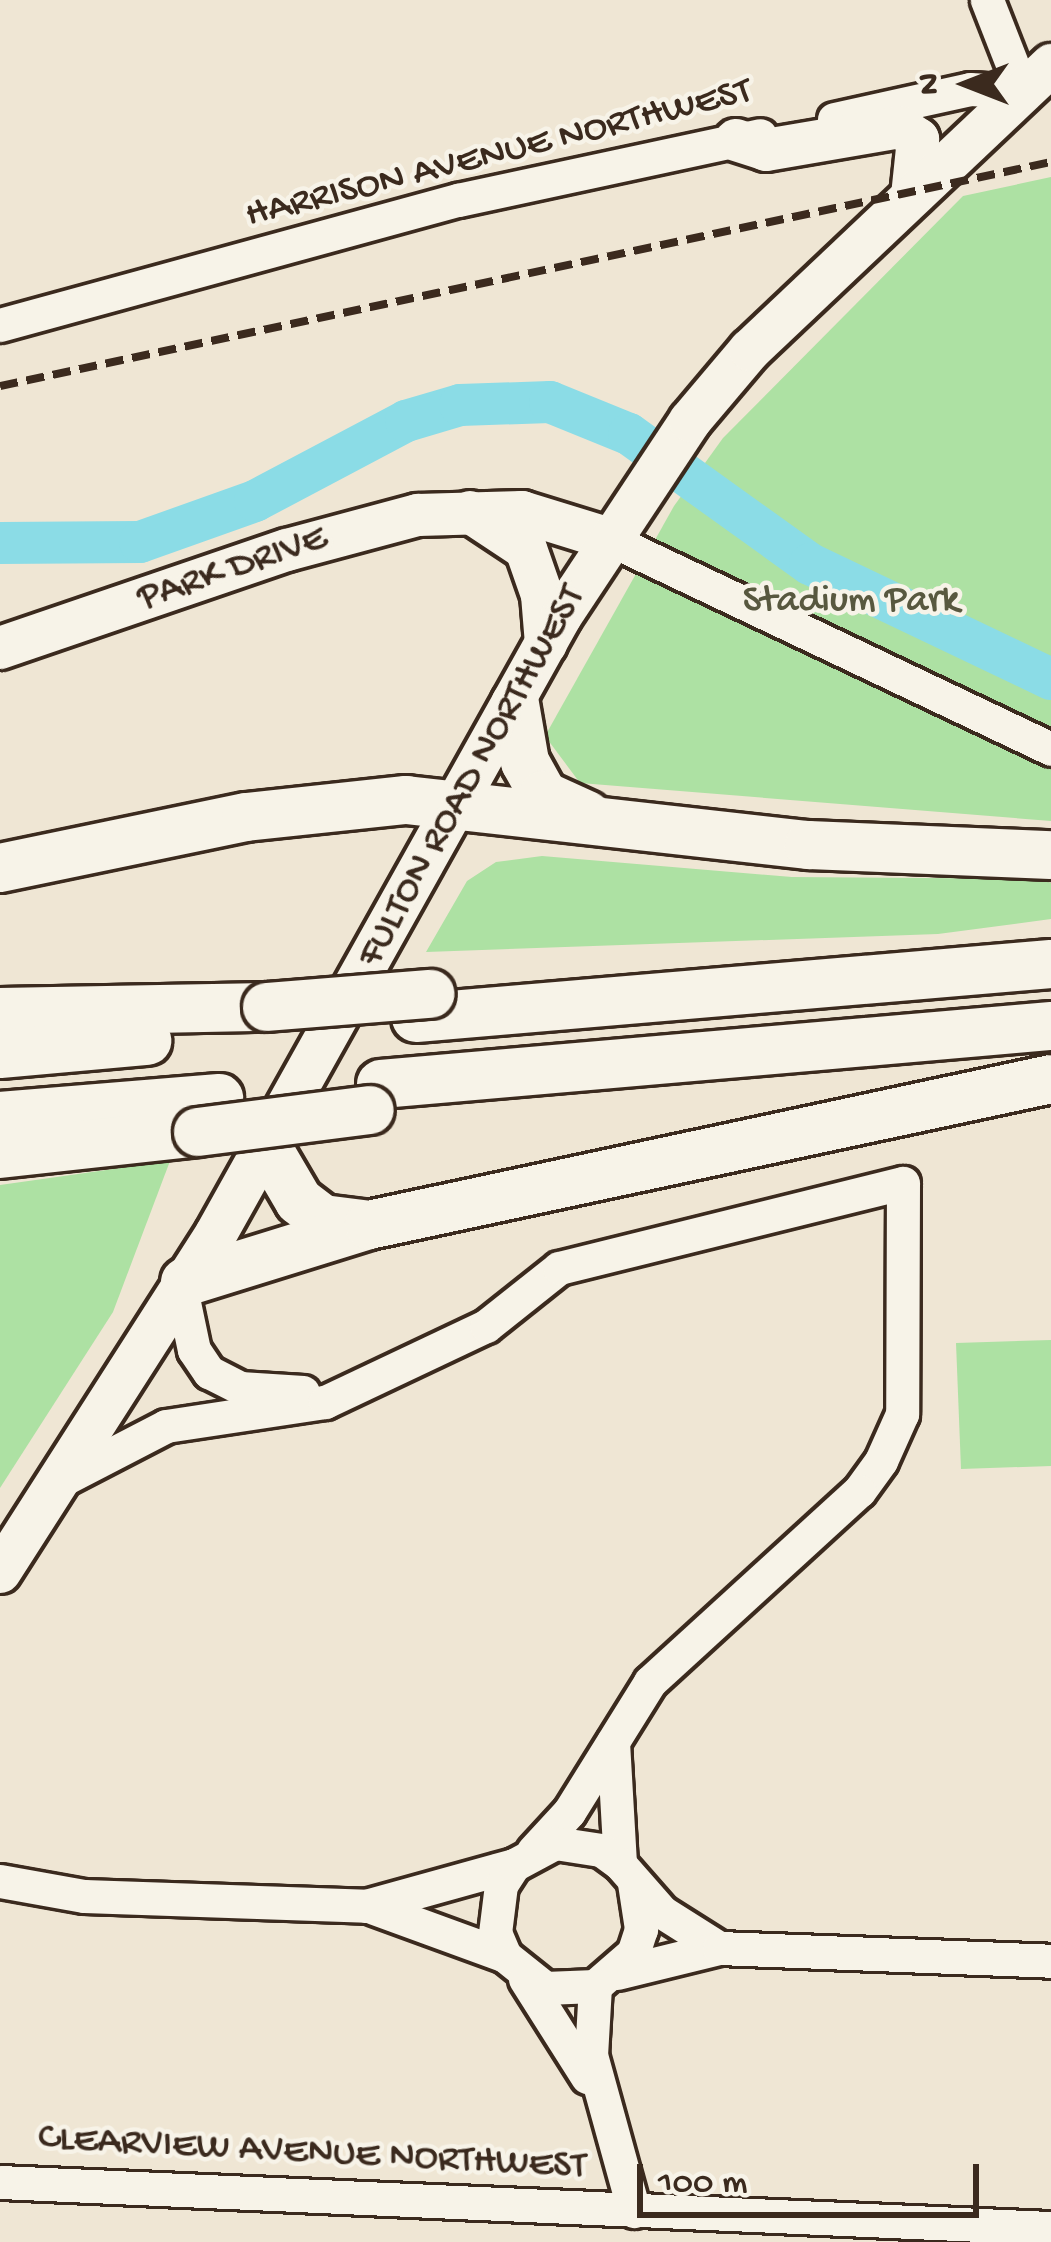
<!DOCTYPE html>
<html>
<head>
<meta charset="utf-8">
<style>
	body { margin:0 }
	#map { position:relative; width:1051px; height:2242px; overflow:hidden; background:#efe6d4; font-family:"Gochi Hand",sans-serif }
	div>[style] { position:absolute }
	.green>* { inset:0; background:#ade1a3 }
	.river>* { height:42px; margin:-21px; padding:0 21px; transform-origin:21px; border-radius:21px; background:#8bdce6 }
	.roads { filter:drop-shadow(3px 0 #3b2a1e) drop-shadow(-3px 0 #3b2a1e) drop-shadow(0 3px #3b2a1e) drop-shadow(0 -3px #3b2a1e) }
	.minor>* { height:33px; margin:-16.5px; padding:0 16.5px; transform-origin:16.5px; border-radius:16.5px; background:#f7f3e8 }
	.major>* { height:42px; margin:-21px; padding:0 21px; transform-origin:21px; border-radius:21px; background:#f7f3e8 }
	.highway>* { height:48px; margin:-24px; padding:0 24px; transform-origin:24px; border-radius:24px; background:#f7f3e8 }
	.rail>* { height:8px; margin-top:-4px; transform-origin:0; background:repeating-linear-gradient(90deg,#3b2a1e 0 18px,transparent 0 27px) }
	.bridges { filter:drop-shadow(3px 0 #3b2a1e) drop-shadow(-3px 0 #3b2a1e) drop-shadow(0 3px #3b2a1e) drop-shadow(0 -3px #3b2a1e) }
	.highway-bridge>* { height:48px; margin:-24px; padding:0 24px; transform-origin:24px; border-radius:24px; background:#f7f3e8 }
	span { translate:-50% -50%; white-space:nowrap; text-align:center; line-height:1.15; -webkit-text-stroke:9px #f7f3e8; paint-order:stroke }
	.street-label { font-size:39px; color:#3b2a1e }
	.park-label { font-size:39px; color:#58583f }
	.north { position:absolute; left:907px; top:24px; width:120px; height:120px; -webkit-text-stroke:9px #f7f3e8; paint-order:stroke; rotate:270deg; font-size:33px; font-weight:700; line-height:48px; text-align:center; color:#3b2a1e }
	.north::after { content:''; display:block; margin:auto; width:42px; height:54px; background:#3b2a1e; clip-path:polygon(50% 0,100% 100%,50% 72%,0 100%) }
	.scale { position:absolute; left:637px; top:2164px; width:342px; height:54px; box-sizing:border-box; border:6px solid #3b2a1e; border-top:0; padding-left:15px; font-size:36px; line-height:42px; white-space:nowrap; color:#3b2a1e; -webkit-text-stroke:9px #f7f3e8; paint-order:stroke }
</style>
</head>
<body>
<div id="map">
	<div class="green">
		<i style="clip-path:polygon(1051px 177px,1051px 821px,580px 783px,545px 736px,674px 506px,723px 438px,963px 196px)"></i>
		<i style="clip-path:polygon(542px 856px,792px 877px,1040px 879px,1051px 883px,1051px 919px,938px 934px,426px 952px,467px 881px,496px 862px)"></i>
		<i style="clip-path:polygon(170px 1161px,113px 1312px,0 1488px,0 1185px)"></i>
		<i style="clip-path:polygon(1051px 1340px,1051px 1466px,961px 1469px,956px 1343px)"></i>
	</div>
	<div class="river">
		<i style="left:0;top:543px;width:140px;rotate:-0.4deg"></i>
		<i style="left:140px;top:542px;width:122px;rotate:-19.6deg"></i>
		<i style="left:255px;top:501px;width:171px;rotate:-27.9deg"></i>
		<i style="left:406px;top:421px;width:56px;rotate:-16.5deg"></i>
		<i style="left:460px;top:405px;width:90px;rotate:-1.9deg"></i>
		<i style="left:550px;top:402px;width:85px;rotate:22.1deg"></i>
		<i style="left:629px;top:434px;width:223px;rotate:35.7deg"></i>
		<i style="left:810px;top:564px;width:267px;rotate:25.5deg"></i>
	</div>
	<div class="roads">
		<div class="minor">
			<i style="left:834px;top:119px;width:139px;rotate:-12.4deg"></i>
			<i style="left:970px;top:89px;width:53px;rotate:3.2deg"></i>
			<i style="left:1023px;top:92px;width:99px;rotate:-111.4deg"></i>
			<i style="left:0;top:325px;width:475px;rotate:-15.3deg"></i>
			<i style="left:458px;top:200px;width:309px;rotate:-12.1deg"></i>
			<i style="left:609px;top:539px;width:489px;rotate:25.4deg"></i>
			<i style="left:181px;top:1288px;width:63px;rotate:78.2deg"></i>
			<i style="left:194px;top:1350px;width:27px;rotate:56deg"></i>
			<i style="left:209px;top:1372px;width:35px;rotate:27deg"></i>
			<i style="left:240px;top:1388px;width:63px;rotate:3.6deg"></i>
			<i style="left:60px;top:1481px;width:119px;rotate:-27.4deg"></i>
			<i style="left:166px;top:1426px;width:161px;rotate:-8.6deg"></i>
			<i style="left:325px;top:1402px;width:178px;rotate:-25.3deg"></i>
			<i style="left:486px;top:1326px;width:93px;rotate:-38.5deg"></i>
			<i style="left:559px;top:1268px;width:354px;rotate:-13.9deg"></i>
			<i style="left:903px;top:1183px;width:231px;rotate:90.2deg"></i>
			<i style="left:902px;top:1414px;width:51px;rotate:114.1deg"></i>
			<i style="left:881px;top:1461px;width:37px;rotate:126deg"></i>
			<i style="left:859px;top:1491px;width:283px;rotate:137.6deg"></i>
			<i style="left:650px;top:1682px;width:153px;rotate:121.9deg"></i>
			<i style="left:569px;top:1812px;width:53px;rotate:132.7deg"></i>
			<i style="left:613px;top:1742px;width:122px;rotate:86.7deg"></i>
			<i style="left:0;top:1881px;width:85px;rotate:10.1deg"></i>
			<i style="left:84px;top:1896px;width:282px;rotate:2deg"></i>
			<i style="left:366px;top:1906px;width:154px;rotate:-15.5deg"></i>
			<i style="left:634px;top:1883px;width:47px;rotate:81.3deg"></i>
			<i style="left:641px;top:1929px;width:25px;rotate:108deg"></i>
			<i style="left:633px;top:1953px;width:50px;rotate:139deg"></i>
			<i style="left:595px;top:1986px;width:50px;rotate:177.7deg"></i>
			<i style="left:545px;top:1988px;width:51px;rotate:-141.3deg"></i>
			<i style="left:505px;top:1956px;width:25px;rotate:-113deg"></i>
			<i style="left:495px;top:1933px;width:48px;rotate:-82.9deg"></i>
			<i style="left:501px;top:1885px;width:24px;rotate:-57deg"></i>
			<i style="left:514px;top:1865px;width:47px;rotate:-28.2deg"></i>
			<i style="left:555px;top:1843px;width:47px;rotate:8.7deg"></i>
			<i style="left:601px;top:1850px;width:24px;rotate:36deg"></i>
			<i style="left:620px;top:1864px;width:64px;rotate:48.8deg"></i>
			<i style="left:662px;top:1912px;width:67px;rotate:32.3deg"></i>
			<i style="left:374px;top:1908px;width:140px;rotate:20.1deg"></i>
			<i style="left:617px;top:1973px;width:105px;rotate:-13.8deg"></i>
			<i style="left:719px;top:1948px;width:332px;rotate:2.2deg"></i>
			<i style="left:525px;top:1979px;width:116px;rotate:57.7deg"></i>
			<i style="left:595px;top:1986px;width:69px;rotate:93.3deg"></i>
			<i style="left:591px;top:2055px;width:162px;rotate:74.6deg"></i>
			<i style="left:0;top:2182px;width:1052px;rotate:2.51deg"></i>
		</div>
		<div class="major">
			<i style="left:736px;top:140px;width:32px;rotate:18deg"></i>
			<i style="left:766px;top:150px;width:136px;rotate:-9.7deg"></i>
			<i style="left:900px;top:127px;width:22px;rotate:34deg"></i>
			<i style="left:918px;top:139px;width:57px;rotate:96deg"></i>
			<i style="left:470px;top:512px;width:67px;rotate:33.5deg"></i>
			<i style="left:526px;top:549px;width:49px;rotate:70.8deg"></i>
			<i style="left:542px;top:595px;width:49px;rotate:85.3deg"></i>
			<i style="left:0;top:648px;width:303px;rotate:-18.9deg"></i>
			<i style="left:287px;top:550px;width:136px;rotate:-15deg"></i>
			<i style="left:418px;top:515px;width:104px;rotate:-1.7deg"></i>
			<i style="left:522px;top:512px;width:91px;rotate:17.2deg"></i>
			<i style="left:0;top:1572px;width:401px;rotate:-57.4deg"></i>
			<i style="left:216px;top:1234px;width:708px;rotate:-60.83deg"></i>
			<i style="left:561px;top:616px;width:234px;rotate:-56.5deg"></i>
			<i style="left:690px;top:421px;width:93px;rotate:-49.8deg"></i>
			<i style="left:750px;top:350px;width:415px;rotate:-43.4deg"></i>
		</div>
		<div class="highway">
			<i style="left:515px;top:704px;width:59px;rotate:80.2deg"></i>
			<i style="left:525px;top:762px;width:38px;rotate:61deg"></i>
			<i style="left:543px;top:795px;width:48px;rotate:24.4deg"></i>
			<i style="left:0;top:868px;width:251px;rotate:-11.7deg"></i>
			<i style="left:246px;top:817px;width:161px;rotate:-6.1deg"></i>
			<i style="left:406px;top:800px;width:406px;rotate:6.4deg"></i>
			<i style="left:809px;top:845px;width:242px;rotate:2.4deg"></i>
			<i style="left:0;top:1012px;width:267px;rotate:-1.1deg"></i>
			<i style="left:416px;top:1018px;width:637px;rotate:-4.86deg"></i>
			<i style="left:0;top:1054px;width:148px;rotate:-5.1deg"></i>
			<i style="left:381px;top:1084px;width:673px;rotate:-4.95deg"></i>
			<i style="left:0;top:1116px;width:220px;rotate:-4.7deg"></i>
			<i style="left:268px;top:1148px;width:61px;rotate:59.7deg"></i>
			<i style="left:299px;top:1201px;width:30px;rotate:37deg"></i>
			<i style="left:323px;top:1219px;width:46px;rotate:7.4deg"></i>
			<i style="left:0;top:1154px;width:199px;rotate:-6.3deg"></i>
			<i style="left:185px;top:1282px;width:193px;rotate:-17.2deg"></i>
			<i style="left:369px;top:1225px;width:697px;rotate:-12.08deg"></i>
		</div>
	</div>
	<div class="rail">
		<i style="left:0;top:386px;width:1075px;rotate:-12.03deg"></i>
	</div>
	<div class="bridges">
		<div class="highway-bridge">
			<i style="left:267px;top:1007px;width:164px;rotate:-4.6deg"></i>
			<i style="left:198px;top:1132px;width:173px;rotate:-7.3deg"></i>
		</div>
	</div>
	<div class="street-label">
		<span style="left:499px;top:155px;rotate:-14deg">HARRISON AVENUE NORTHWEST</span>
		<span style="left:233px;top:570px;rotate:-19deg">PARK DRIVE</span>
		<span style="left:473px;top:777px;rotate:-61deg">FULTON ROAD NORTHWEST</span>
		<span style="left:312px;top:2154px;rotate:3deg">CLEARVIEW AVENUE NORTHWEST</span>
	</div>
	<div class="park-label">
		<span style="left:851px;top:602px">Stadium Park</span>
	</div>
	<div class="north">N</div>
	<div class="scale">100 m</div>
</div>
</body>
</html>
